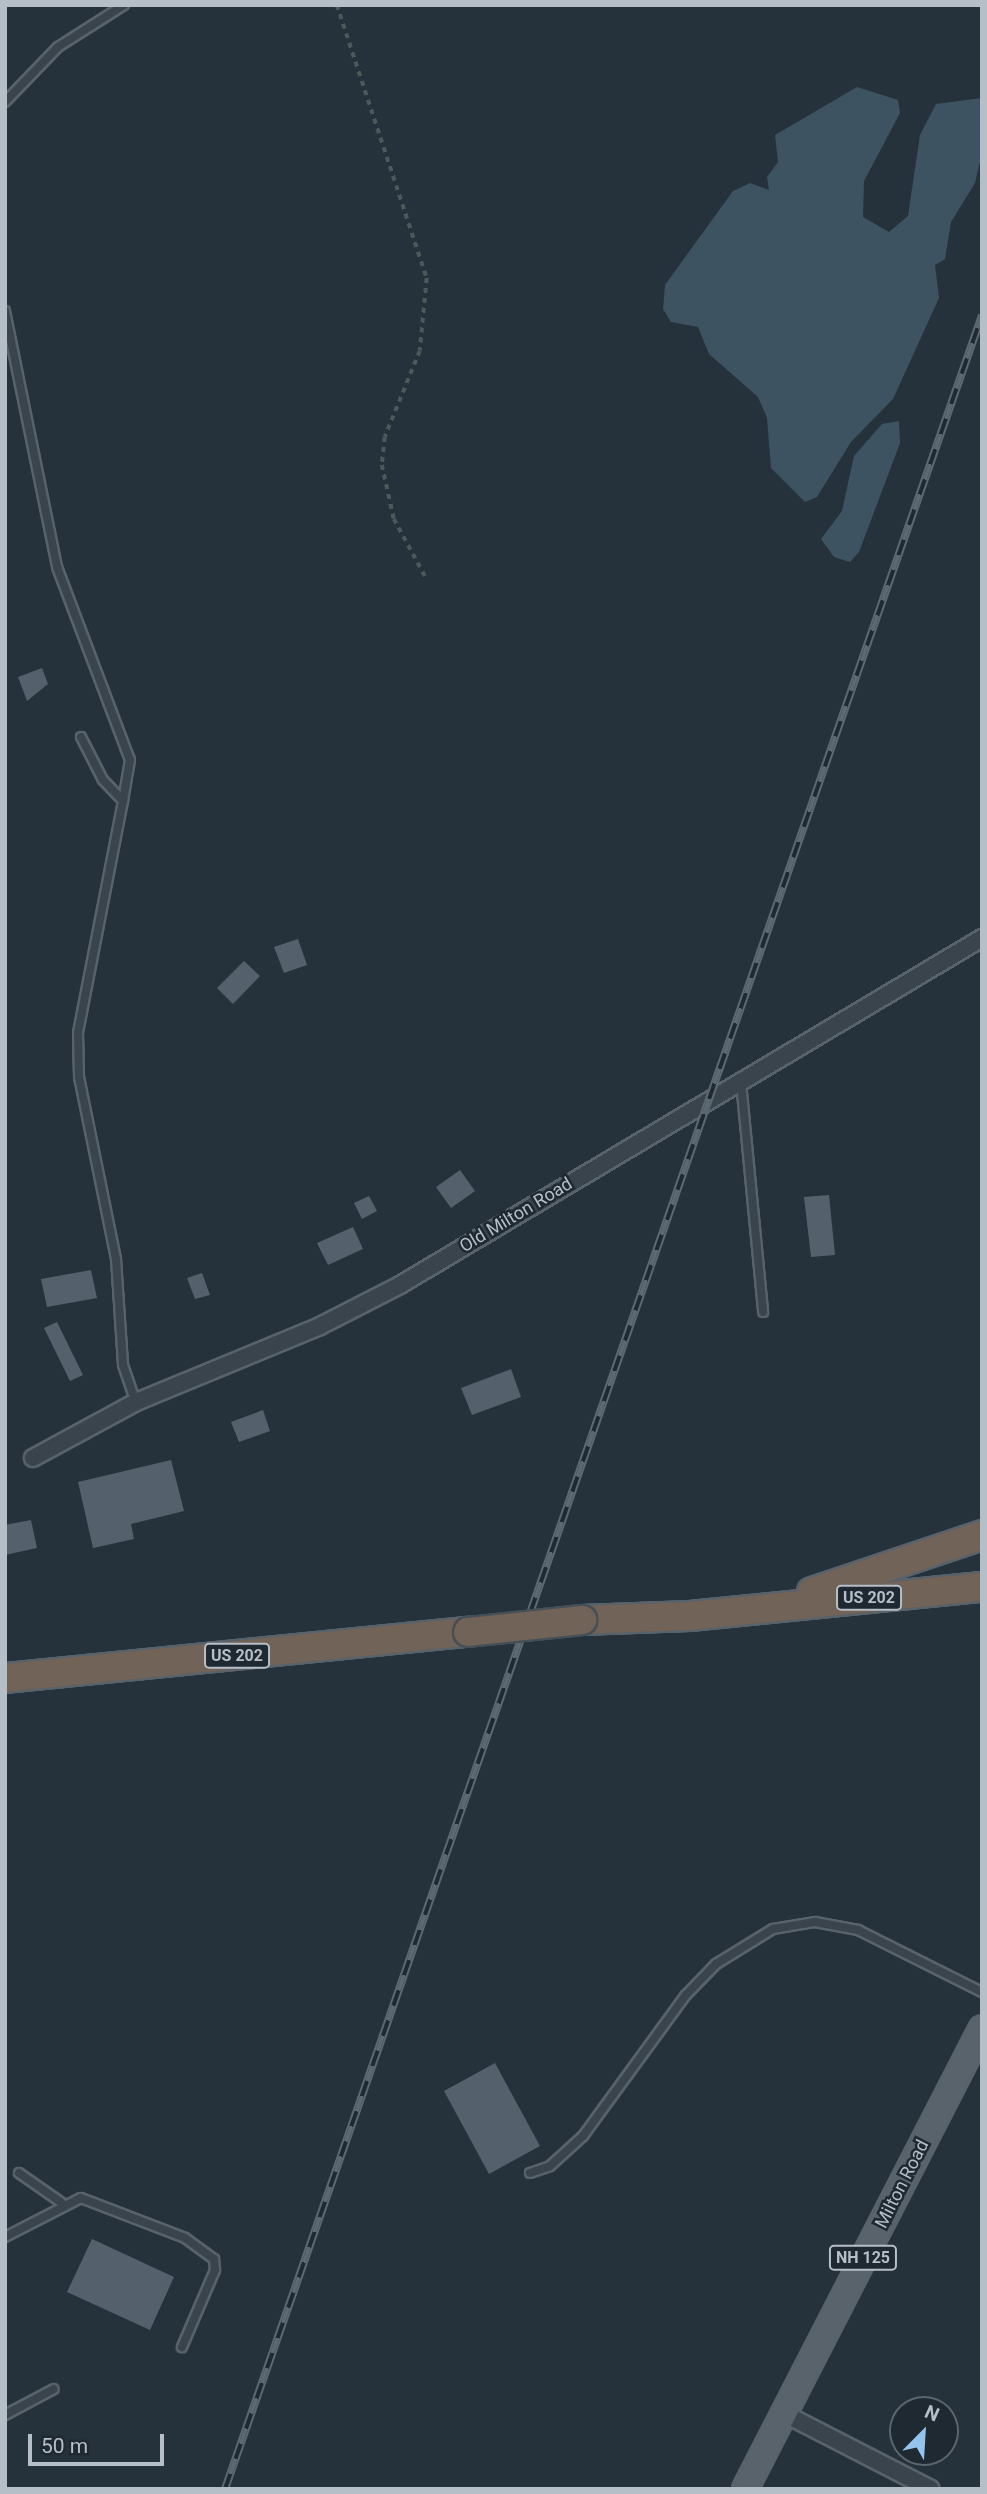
<!DOCTYPE html>
<html>
<head>
<meta charset="utf-8">
<style>
	body { margin:0 }
	#map { position:relative; width:987px; height:2494px; overflow:hidden; background:#26323b; font-family:Roboto,sans-serif }
	div>[style] { position:absolute }
	.water>* { inset:0; background:#3d5362 }
	.building>* { inset:0; background:#54616c }
	.path>* { height:3.5px; margin-top:-1.75px; transform-origin:0; background:repeating-linear-gradient(90deg,#485b5a 0 5px,transparent 0 10px) }
	.roads { filter:drop-shadow(2px 0 #58626a) drop-shadow(-2px 0 #58626a) drop-shadow(0 2px #58626a) drop-shadow(0 -2px #58626a) }
	.lane>* { height:8px; margin:-4px; padding:0 4px; transform-origin:4px; border-radius:4px; background:#3a444c }
	.street>* { height:16px; margin:-8px; padding:0 8px; transform-origin:8px; border-radius:8px; background:#3a444c }
	.primary>* { height:24px; margin:-12px; padding:0 12px; transform-origin:12px; border-radius:12px; background:#58636c }
	.highway>* { height:28px; margin:-14px; padding:0 14px; transform-origin:14px; border-radius:14px; background:#716358 }
	.rail>* { height:8px; margin-top:-4px; transform-origin:0; background:repeating-linear-gradient(90deg,#1f2931 0 16px,#5c6972 0 32px); box-sizing:border-box; border-block:2px solid #5c6972 }
	.bridges { filter:drop-shadow(2px 0 #454f57) drop-shadow(-2px 0 #454f57) drop-shadow(0 2px #454f57) drop-shadow(0 -2px #454f57) }
	.highway-bridge>* { height:28px; margin:-14px; padding:0 14px; transform-origin:14px; border-radius:14px; background:#716358 }
	span { translate:-50% -50%; white-space:nowrap; text-align:center; line-height:1.15; -webkit-text-stroke:5px #1f2931; paint-order:stroke }
	.shield-label span { padding:2px 5px; background:#1f2931; border:2px solid; border-radius:5px; -webkit-text-stroke-width:0 }
	.shield-label { font-size:16px; color:#b6bfc7; font-weight:700 }
	.street-label { font-size:18px; color:#b6bfc7 }
	.frame { position:absolute; inset:0; border:7px solid #b6bfc7; pointer-events:none }
	.north { position:absolute; left:889px; top:2396px; width:70px; height:70px; box-sizing:border-box; background:#1f2931; border:2px solid #5b656d; border-radius:50%; rotate:24deg; font-size:19px; font-weight:700; line-height:28px; text-align:center; color:#b6bfc7 }
	.north::after { content:''; display:block; margin:auto; width:24px; height:32px; background:#94c4ee; clip-path:polygon(50% 0,100% 100%,50% 72%,0 100%) }
	.scale { position:absolute; left:28px; top:2434px; width:136px; height:32px; box-sizing:border-box; border:4px solid #b6bfc7; border-top:0; padding-left:9px; font-size:21px; line-height:24px; white-space:nowrap; color:#b6bfc7; -webkit-text-stroke:5px #1f2931; paint-order:stroke }
</style>
</head>
<body>
<div id="map">
	<div class="water">
		<i style="clip-path:polygon(857px 87px,898px 100px,900px 113px,864px 181px,863px 217px,889px 232px,908px 216px,920px 135px,936px 104px,982px 98px,982px 153px,975px 183px,951px 222px,945px 259px,935px 265px,939px 298px,893px 399px,851px 442px,817px 497px,805px 502px,771px 468px,767px 418px,758px 397px,709px 354px,698px 327px,671px 322px,663px 309px,665px 285px,733px 191px,750px 183px,769px 190px,767px 177px,778px 162px,775px 135px)"></i>
		<i style="clip-path:polygon(899px 421px,900px 443px,859px 552px,850px 562px,834px 557px,821px 539px,842px 511px,854px 456px,882px 424px)"></i>
	</div>
	<div class="building">
		<i style="clip-path:polygon(42px 668px,48px 684px,27px 701px,18px 677px)"></i>
		<i style="clip-path:polygon(298px 939px,307px 965px,284px 973px,274px 947px)"></i>
		<i style="clip-path:polygon(244px 961px,260px 976px,233px 1004px,217px 988px)"></i>
		<i style="clip-path:polygon(460px 1170px,475px 1191px,451px 1208px,436px 1187px)"></i>
		<i style="clip-path:polygon(829px 1195px,835px 1255px,811px 1257px,804px 1197px)"></i>
		<i style="clip-path:polygon(369px 1196px,377px 1211px,362px 1219px,354px 1203px)"></i>
		<i style="clip-path:polygon(353px 1227px,363px 1249px,328px 1265px,317px 1243px)"></i>
		<i style="clip-path:polygon(91px 1270px,97px 1298px,47px 1307px,41px 1279px)"></i>
		<i style="clip-path:polygon(202px 1273px,210px 1295px,195px 1299px,187px 1278px)"></i>
		<i style="clip-path:polygon(57px 1322px,83px 1375px,70px 1381px,44px 1328px)"></i>
		<i style="clip-path:polygon(511px 1369px,521px 1397px,472px 1415px,461px 1388px)"></i>
		<i style="clip-path:polygon(263px 1410px,270px 1431px,239px 1442px,231px 1422px)"></i>
		<i style="clip-path:polygon(171px 1460px,184px 1511px,131px 1524px,134px 1539px,93px 1548px,78px 1482px)"></i>
		<i style="clip-path:polygon(31px 1520px,37px 1548px,5px 1555px,5px 1525px)"></i>
		<i style="clip-path:polygon(495px 2063px,540px 2146px,489px 2174px,444px 2091px)"></i>
		<i style="clip-path:polygon(92px 2239px,174px 2277px,150px 2330px,67px 2292px)"></i>
	</div>
	<div class="path">
		<i style="left:337px;top:5px;width:287px;rotate:71.8deg"></i>
		<i style="left:427px;top:278px;width:73px;rotate:95.5deg"></i>
		<i style="left:420px;top:351px;width:93px;rotate:112.1deg"></i>
		<i style="left:385px;top:437px;width:28px;rotate:96deg"></i>
		<i style="left:382px;top:465px;width:55px;rotate:77.5deg"></i>
		<i style="left:394px;top:519px;width:65px;rotate:61.5deg"></i>
	</div>
	<div class="roads">
		<div class="lane">
			<i style="left:5px;top:102px;width:76px;rotate:-46.1deg"></i>
			<i style="left:58px;top:47px;width:78px;rotate:-32.5deg"></i>
			<i style="left:5px;top:311px;width:261px;rotate:78.5deg"></i>
			<i style="left:57px;top:567px;width:206px;rotate:69.3deg"></i>
			<i style="left:130px;top:760px;width:42px;rotate:99.7deg"></i>
			<i style="left:81px;top:737px;width:48px;rotate:62.9deg"></i>
			<i style="left:103px;top:780px;width:29px;rotate:46deg"></i>
			<i style="left:123px;top:801px;width:236px;rotate:101deg"></i>
			<i style="left:78px;top:1033px;width:44px;rotate:88.7deg"></i>
			<i style="left:79px;top:1077px;width:186px;rotate:78.5deg"></i>
			<i style="left:116px;top:1259px;width:106px;rotate:86.2deg"></i>
			<i style="left:123px;top:1365px;width:39px;rotate:71deg"></i>
			<i style="left:741px;top:1082px;width:231px;rotate:84.5deg"></i>
			<i style="left:19px;top:2173px;width:52px;rotate:34.9deg"></i>
			<i style="left:530px;top:2173px;width:21px;rotate:-19deg"></i>
			<i style="left:550px;top:2166px;width:45px;rotate:-42.3deg"></i>
			<i style="left:583px;top:2136px;width:175px;rotate:-53.9deg"></i>
			<i style="left:686px;top:1995px;width:43px;rotate:-45.9deg"></i>
			<i style="left:716px;top:1964px;width:67px;rotate:-31.6deg"></i>
			<i style="left:773px;top:1929px;width:43px;rotate:-9.5deg"></i>
			<i style="left:815px;top:1922px;width:44px;rotate:10.5deg"></i>
			<i style="left:858px;top:1930px;width:139px;rotate:26.6deg"></i>
			<i style="left:5px;top:2237px;width:85px;rotate:-27.2deg"></i>
			<i style="left:81px;top:2198px;width:111px;rotate:21deg"></i>
			<i style="left:185px;top:2238px;width:36px;rotate:36deg"></i>
			<i style="left:214px;top:2259px;width:11px;rotate:85deg"></i>
			<i style="left:215px;top:2270px;width:84px;rotate:113.2deg"></i>
			<i style="left:5px;top:2415px;width:55px;rotate:-28deg"></i>
		</div>
		<div class="street">
			<i style="left:33px;top:1458px;width:117px;rotate:-28.5deg"></i>
			<i style="left:136px;top:1402px;width:199px;rotate:-22.4deg"></i>
			<i style="left:320px;top:1326px;width:90px;rotate:-27.1deg"></i>
			<i style="left:400px;top:1285px;width:678px;rotate:-30.8deg"></i>
			<i style="left:783px;top:2413px;width:166px;rotate:27.2deg"></i>
		</div>
		<div class="primary">
			<i style="left:745px;top:2489px;width:518px;rotate:-62.79deg"></i>
		</div>
		<div class="highway">
			<i style="left:812px;top:1592px;width:179px;rotate:-18.5deg"></i>
			<i style="left:582px;top:1620px;width:108px;rotate:-2.1deg"></i>
			<i style="left:690px;top:1616px;width:293px;rotate:-5.7deg"></i>
			<i style="left:5px;top:1678px;width:465px;rotate:-5.7deg"></i>
		</div>
	</div>
	<div class="rail">
		<i style="left:225px;top:2489px;width:2302px;rotate:-70.8deg"></i>
	</div>
	<div class="bridges">
		<div class="highway-bridge">
			<i style="left:468px;top:1632px;width:115px;rotate:-6deg"></i>
		</div>
	</div>
	<div class="shield-label">
		<span style="left:869px;top:1598px">US 202</span>
		<span style="left:237px;top:1656px">US 202</span>
		<span style="left:863px;top:2258px">NH 125</span>
	</div>
	<div class="street-label">
		<span style="left:516px;top:1215px;rotate:-31deg">Old Milton Road</span>
		<span style="left:902px;top:2184px;rotate:-63deg">Milton Road</span>
	</div>
	<div class="frame"></div>
	<div class="north">N</div>
	<div class="scale">50 m</div>
</div>
</body>
</html>
